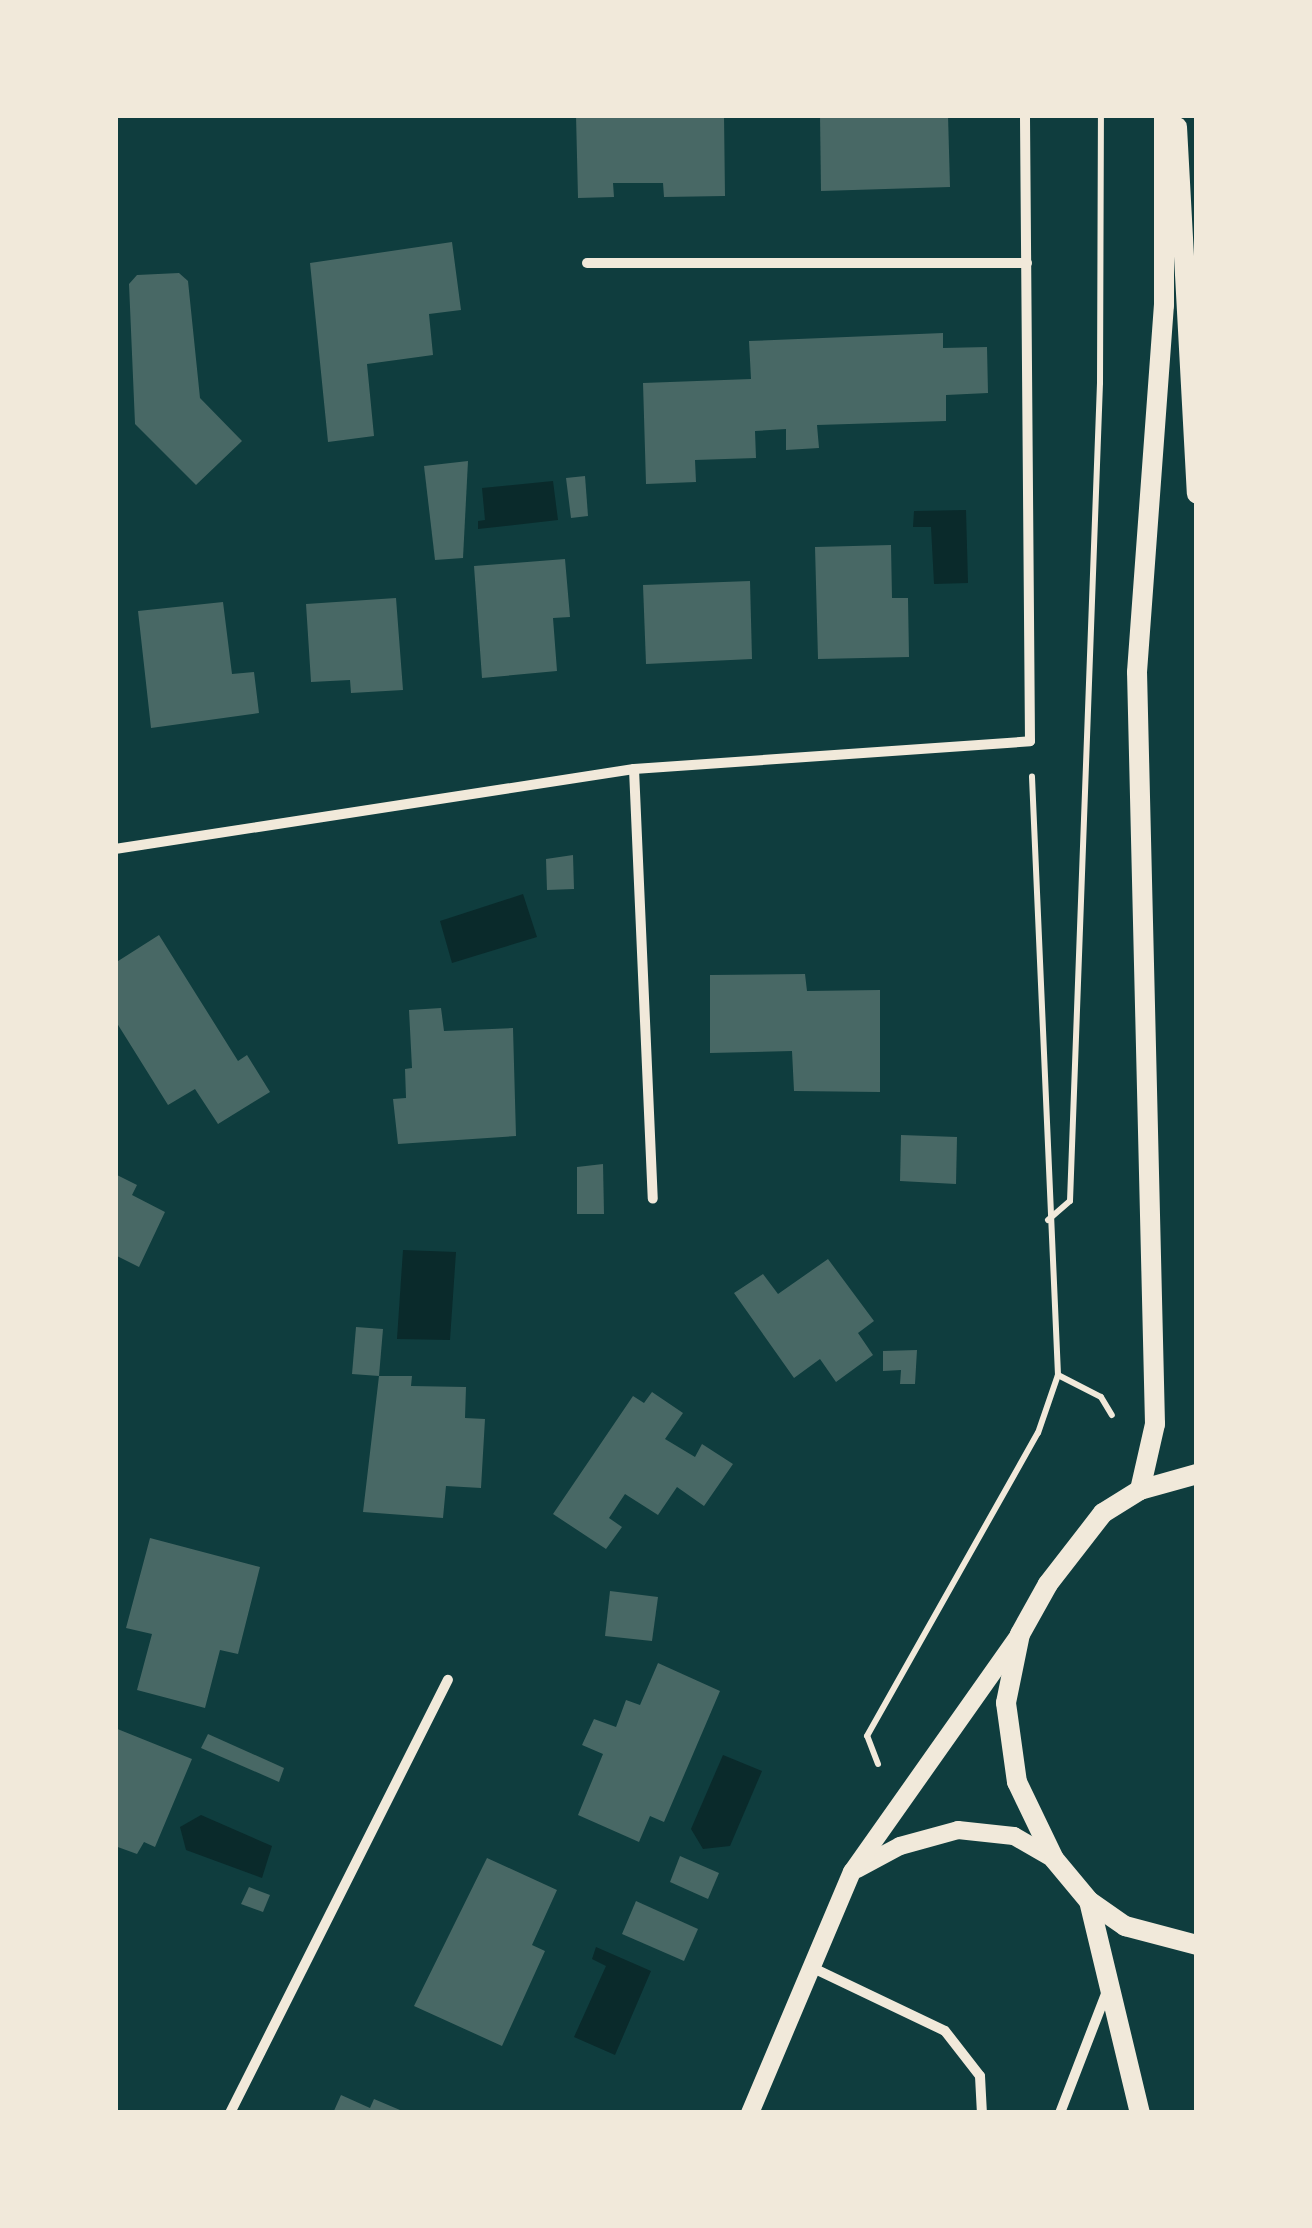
<!DOCTYPE html>
<html>
<head>
<meta charset="utf-8">
<style>
	body { margin:0 }
	#map { position:relative; width:1312px; height:2228px; overflow:hidden; background:#0f3d3e; font-family:"Exo 2",sans-serif }
	div>[style] { position:absolute }
	.water>* { inset:0; background:#0a2a2b }
	.building>* { inset:0; background:#486865 }
	.path>* { height:6px; margin:-3px; padding:0 3px; transform-origin:3px; border-radius:3px; background:#f1e9da }
	.minor>* { height:10px; margin:-5px; padding:0 5px; transform-origin:5px; border-radius:5px; background:#f1e9da }
	.tertiary>* { height:18px; margin:-9px; padding:0 9px; transform-origin:9px; border-radius:9px; background:#f1e9da }
	.secondary>* { height:20px; margin:-10px; padding:0 10px; transform-origin:10px; border-radius:10px; background:#f1e9da }
	span { translate:-50% -50%; white-space:nowrap; text-align:center; line-height:1.15; -webkit-text-stroke:8px #f1e9da; paint-order:stroke }
	.frame { position:absolute; inset:0; border:118px solid #f1e9da; pointer-events:none }
</style>
</head>
<body>
<div id="map">
	<div class="water">
		<i style="clip-path:polygon(553px 481px,558px 520px,478px 529px,478px 521px,485px 520px,482px 488px)"></i>
		<i style="clip-path:polygon(966px 510px,968px 583px,934px 584px,931px 527px,913px 527px,914px 511px)"></i>
		<i style="clip-path:polygon(523px 894px,537px 937px,452px 963px,440px 921px)"></i>
		<i style="clip-path:polygon(403px 1250px,456px 1252px,450px 1340px,397px 1339px)"></i>
		<i style="clip-path:polygon(723px 1755px,762px 1771px,730px 1846px,703px 1849px,691px 1829px)"></i>
		<i style="clip-path:polygon(201px 1815px,272px 1846px,262px 1878px,186px 1850px,180px 1827px)"></i>
		<i style="clip-path:polygon(596px 1947px,651px 1971px,615px 2055px,574px 2037px,606px 1966px,592px 1959px)"></i>
	</div>
	<div class="building">
		<i style="clip-path:polygon(576px 115px,724px 115px,725px 196px,664px 197px,663px 183px,613px 183px,614px 197px,578px 198px)"></i>
		<i style="clip-path:polygon(820px 115px,948px 115px,950px 187px,821px 191px)"></i>
		<i style="clip-path:polygon(452px 242px,461px 310px,429px 314px,433px 355px,367px 364px,374px 436px,328px 442px,310px 263px)"></i>
		<i style="clip-path:polygon(179px 273px,188px 281px,200px 398px,242px 441px,196px 485px,135px 424px,129px 284px,137px 275px)"></i>
		<i style="clip-path:polygon(943px 333px,943px 348px,987px 347px,988px 393px,946px 395px,946px 421px,817px 425px,819px 448px,786px 450px,786px 429px,755px 431px,756px 458px,695px 460px,696px 482px,646px 484px,643px 383px,751px 379px,749px 341px)"></i>
		<i style="clip-path:polygon(468px 461px,463px 558px,435px 560px,424px 466px)"></i>
		<i style="clip-path:polygon(585px 476px,588px 516px,571px 518px,566px 478px)"></i>
		<i style="clip-path:polygon(891px 545px,892px 598px,908px 598px,909px 657px,818px 659px,815px 547px)"></i>
		<i style="clip-path:polygon(565px 559px,570px 617px,553px 618px,557px 671px,482px 678px,474px 566px)"></i>
		<i style="clip-path:polygon(750px 581px,752px 659px,646px 664px,643px 585px)"></i>
		<i style="clip-path:polygon(396px 598px,403px 690px,351px 693px,350px 680px,311px 682px,306px 604px)"></i>
		<i style="clip-path:polygon(223px 602px,232px 674px,254px 672px,259px 713px,151px 728px,138px 611px)"></i>
		<i style="clip-path:polygon(573px 855px,574px 889px,547px 890px,546px 859px)"></i>
		<i style="clip-path:polygon(159px 935px,238px 1061px,247px 1055px,270px 1092px,218px 1124px,195px 1089px,168px 1105px,115px 1020px,115px 963px)"></i>
		<i style="clip-path:polygon(805px 974px,807px 991px,880px 990px,880px 1092px,794px 1091px,792px 1051px,710px 1053px,710px 975px)"></i>
		<i style="clip-path:polygon(441px 1008px,444px 1031px,513px 1028px,516px 1136px,398px 1144px,393px 1099px,406px 1098px,405px 1069px,412px 1068px,409px 1010px)"></i>
		<i style="clip-path:polygon(901px 1135px,957px 1137px,956px 1184px,900px 1181px)"></i>
		<i style="clip-path:polygon(603px 1164px,604px 1214px,577px 1214px,577px 1167px)"></i>
		<i style="clip-path:polygon(115px 1174px,137px 1185px,132px 1195px,165px 1212px,139px 1267px,115px 1255px)"></i>
		<i style="clip-path:polygon(828px 1259px,874px 1321px,858px 1333px,873px 1355px,836px 1382px,820px 1359px,794px 1378px,734px 1293px,763px 1274px,778px 1294px)"></i>
		<i style="clip-path:polygon(356px 1327px,383px 1329px,379px 1376px,352px 1374px)"></i>
		<i style="clip-path:polygon(917px 1350px,915px 1384px,900px 1384px,901px 1370px,883px 1371px,883px 1351px)"></i>
		<i style="clip-path:polygon(379px 1376px,412px 1376px,411px 1386px,466px 1387px,465px 1418px,485px 1419px,481px 1488px,446px 1486px,443px 1518px,363px 1512px)"></i>
		<i style="clip-path:polygon(652px 1392px,683px 1413px,665px 1439px,695px 1457px,702px 1444px,733px 1464px,704px 1506px,677px 1487px,658px 1515px,625px 1494px,609px 1518px,622px 1527px,606px 1549px,553px 1514px,633px 1396px,644px 1403px)"></i>
		<i style="clip-path:polygon(150px 1538px,260px 1567px,238px 1654px,220px 1650px,205px 1708px,137px 1690px,152px 1634px,126px 1628px)"></i>
		<i style="clip-path:polygon(610px 1591px,658px 1597px,652px 1641px,605px 1636px)"></i>
		<i style="clip-path:polygon(658px 1663px,720px 1691px,664px 1822px,650px 1816px,639px 1842px,578px 1815px,603px 1754px,582px 1745px,594px 1719px,616px 1727px,626px 1700px,640px 1705px)"></i>
		<i style="clip-path:polygon(115px 1728px,192px 1759px,155px 1847px,144px 1842px,137px 1854px,115px 1846px)"></i>
		<i style="clip-path:polygon(208px 1734px,284px 1768px,279px 1782px,201px 1748px)"></i>
		<i style="clip-path:polygon(680px 1856px,719px 1873px,708px 1899px,670px 1882px)"></i>
		<i style="clip-path:polygon(487px 1858px,557px 1890px,532px 1945px,545px 1951px,502px 2046px,414px 2006px)"></i>
		<i style="clip-path:polygon(249px 1887px,270px 1895px,263px 1912px,241px 1904px)"></i>
		<i style="clip-path:polygon(636px 1901px,698px 1929px,684px 1961px,622px 1934px)"></i>
		<i style="clip-path:polygon(341px 2095px,370px 2108px,374px 2099px,407px 2113px,333px 2113px)"></i>
	</div>
	<div class="path">
		<i style="left:1048px;top:1220px;width:29px;rotate:-41deg"></i>
		<i style="left:1070px;top:1201px;width:819px;rotate:-87.9deg"></i>
		<i style="left:1100px;top:383px;width:268px;rotate:-89.8deg"></i>
		<i style="left:1058px;top:1375px;width:48px;rotate:27.1deg"></i>
		<i style="left:1101px;top:1397px;width:21px;rotate:59deg"></i>
		<i style="left:878px;top:1764px;width:30px;rotate:-111deg"></i>
		<i style="left:867px;top:1736px;width:348px;rotate:-60.6deg"></i>
		<i style="left:1038px;top:1433px;width:61px;rotate:-71deg"></i>
		<i style="left:1058px;top:1375px;width:599px;rotate:-92.49deg"></i>
	</div>
	<div class="minor">
		<i style="left:587px;top:263px;width:440px"></i>
		<i style="left:634px;top:769px;width:430px;rotate:87.5deg"></i>
		<i style="left:115px;top:849px;width:525px;rotate:-8.76deg"></i>
		<i style="left:634px;top:769px;width:397px;rotate:-4deg"></i>
		<i style="left:1030px;top:741px;width:626px;rotate:-90.46deg"></i>
		<i style="left:811px;top:1967px;width:148px;rotate:25.5deg"></i>
		<i style="left:945px;top:2031px;width:57px;rotate:52.1deg"></i>
		<i style="left:980px;top:2076px;width:37px;rotate:87deg"></i>
		<i style="left:230px;top:2113px;width:485px;rotate:-63.3deg"></i>
		<i style="left:1060px;top:2113px;width:131px;rotate:-68.9deg"></i>
	</div>
	<div class="tertiary">
		<i style="left:857px;top:1869px;width:49px;rotate:-28.1deg"></i>
		<i style="left:900px;top:1846px;width:60px;rotate:-15.4deg"></i>
		<i style="left:958px;top:1830px;width:56px;rotate:6.1deg"></i>
		<i style="left:1014px;top:1836px;width:46px;rotate:29.9deg"></i>
		<i style="left:750px;top:2113px;width:262px;rotate:-67.1deg"></i>
		<i style="left:852px;top:1872px;width:291px;rotate:-54.8deg"></i>
	</div>
	<div class="secondary">
		<i style="left:1177px;top:127px;width:367px;rotate:86.9deg"></i>
		<i style="left:1197px;top:1474px;width:59px;rotate:164.3deg"></i>
		<i style="left:1140px;top:1490px;width:44px;rotate:148.1deg"></i>
		<i style="left:1103px;top:1513px;width:90px;rotate:127.8deg"></i>
		<i style="left:1048px;top:1584px;width:57px;rotate:119.2deg"></i>
		<i style="left:1020px;top:1634px;width:70px;rotate:101.5deg"></i>
		<i style="left:1006px;top:1703px;width:80px;rotate:82.1deg"></i>
		<i style="left:1017px;top:1782px;width:85px;rotate:64.3deg"></i>
		<i style="left:1054px;top:1859px;width:55px;rotate:50.2deg"></i>
		<i style="left:1089px;top:1901px;width:44px;rotate:34.8deg"></i>
		<i style="left:1125px;top:1926px;width:74px;rotate:14.8deg"></i>
		<i style="left:1140px;top:1490px;width:68px;rotate:-77.2deg"></i>
		<i style="left:1155px;top:1424px;width:752px;rotate:-91.37deg"></i>
		<i style="left:1137px;top:672px;width:368px;rotate:-85.8deg"></i>
		<i style="left:1164px;top:305px;width:190px;rotate:-90deg"></i>
		<i style="left:1089px;top:1901px;width:218px;rotate:76.5deg"></i>
	</div>
	<div class="frame"></div>
</div>
</body>
</html>
